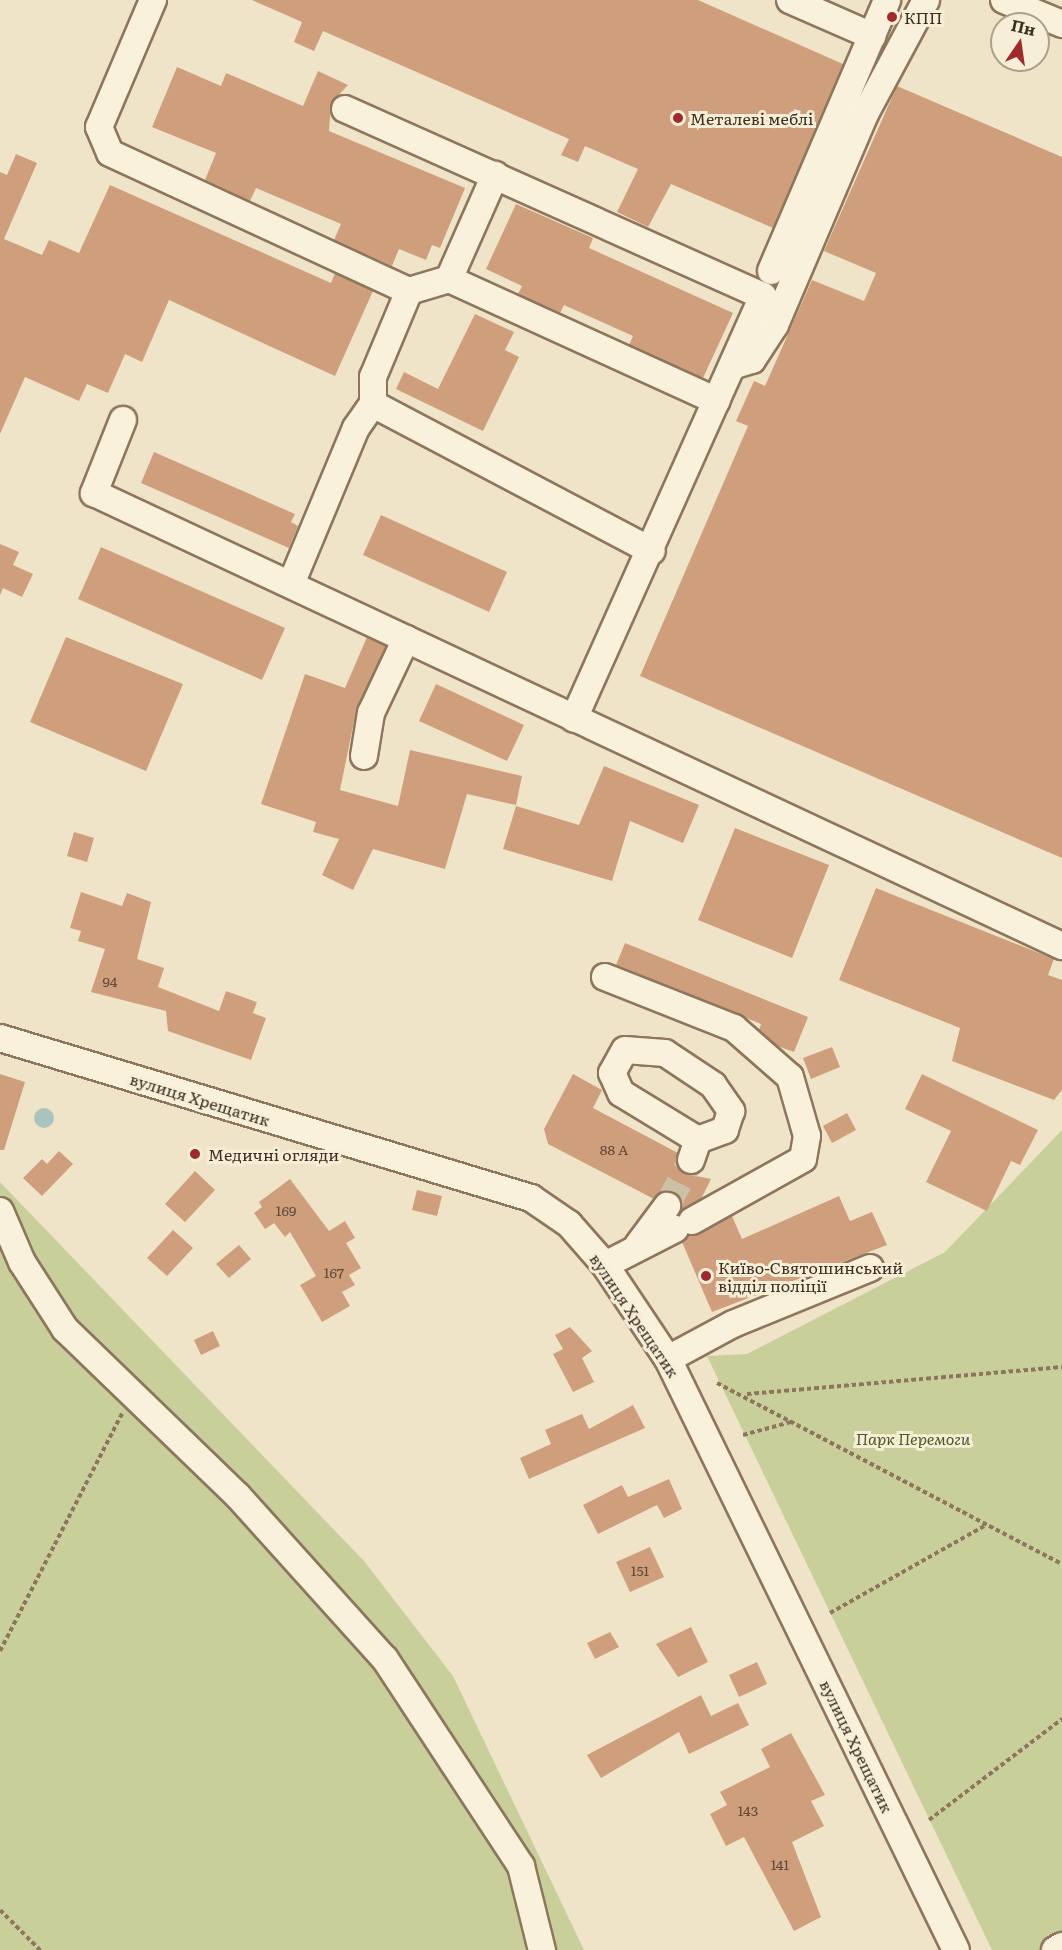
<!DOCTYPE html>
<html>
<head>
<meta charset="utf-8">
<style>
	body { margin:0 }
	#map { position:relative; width:1062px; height:1950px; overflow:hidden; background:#f0e4c8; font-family:Literata,serif }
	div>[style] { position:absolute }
	.green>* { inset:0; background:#c9cf9b }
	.water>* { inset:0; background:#a9c4bc }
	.round { border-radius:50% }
	.building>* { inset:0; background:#cf9f7d }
	.minor-tunnel>* { height:26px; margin-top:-13px; transform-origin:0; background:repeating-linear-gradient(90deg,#ccc0a6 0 26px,transparent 0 39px) }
	.path>* { height:4px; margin-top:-2px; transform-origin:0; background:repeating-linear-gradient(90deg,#8d765c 0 4.5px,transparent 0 7.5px) }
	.roads { filter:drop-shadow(2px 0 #8d765c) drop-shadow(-2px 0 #8d765c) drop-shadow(0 2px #8d765c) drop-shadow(0 -2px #8d765c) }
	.minor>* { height:26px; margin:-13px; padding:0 13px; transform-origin:13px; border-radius:13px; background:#faf1dc }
	.dots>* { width:16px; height:16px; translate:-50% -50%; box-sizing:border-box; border:3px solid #f7eed8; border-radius:50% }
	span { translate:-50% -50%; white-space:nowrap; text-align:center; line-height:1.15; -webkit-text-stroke:6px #f7eed8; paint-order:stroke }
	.number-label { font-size:14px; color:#624a37 }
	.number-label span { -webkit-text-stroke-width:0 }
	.poi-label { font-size:16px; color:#3d2e20 }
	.left { translate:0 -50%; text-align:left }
	.street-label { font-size:16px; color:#3d2e20 }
	.park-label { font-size:16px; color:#4d5a26; font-style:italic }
	.north { position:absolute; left:990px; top:12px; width:60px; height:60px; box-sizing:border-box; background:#f7eed8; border:2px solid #ada18e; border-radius:50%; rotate:13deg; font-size:16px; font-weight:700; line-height:24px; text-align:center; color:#3d2e20 }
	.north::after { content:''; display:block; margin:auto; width:21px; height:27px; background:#9e2a2b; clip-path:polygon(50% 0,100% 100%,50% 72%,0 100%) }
</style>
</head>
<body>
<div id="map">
	<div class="green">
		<i style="clip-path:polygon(1062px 1130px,1062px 1950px,992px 1950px,707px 1356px,747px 1354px,945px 1252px)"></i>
		<i style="clip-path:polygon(0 1182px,364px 1561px,453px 1676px,584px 1950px,0 1950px)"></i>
	</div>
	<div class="water">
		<i class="round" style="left:34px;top:1108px;width:20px;height:20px"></i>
	</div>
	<div class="building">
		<i style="clip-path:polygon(252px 0,698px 0,843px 64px,773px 228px,671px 184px,648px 227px,617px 212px,638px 169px,585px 146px,578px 162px,561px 155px,569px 139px,323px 31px,314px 51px,294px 42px,302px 22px)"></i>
		<i style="clip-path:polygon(177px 67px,221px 86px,226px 73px,303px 106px,318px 71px,348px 85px,331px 103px,329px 131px,465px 188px,440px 248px,432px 245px,426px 260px,399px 249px,392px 266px,334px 240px,341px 224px,256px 188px,250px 201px,205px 180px,216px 153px,152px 127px)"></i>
		<i style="clip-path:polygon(897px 86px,1062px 157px,1062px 858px,640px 676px,748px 426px,736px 421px,754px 381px,765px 386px,812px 280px,864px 301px,876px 273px,824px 251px)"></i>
		<i style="clip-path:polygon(16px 154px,37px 163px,4px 239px,42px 255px,49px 240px,79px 253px,110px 185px,331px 283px,335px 273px,373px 291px,335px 376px,169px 300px,142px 362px,125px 354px,108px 393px,87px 384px,79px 401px,25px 377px,0 434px,0 172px,7px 175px)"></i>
		<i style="clip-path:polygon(516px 204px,593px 238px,589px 248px,733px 313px,703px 378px,629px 345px,633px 336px,564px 305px,560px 313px,518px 294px,522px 286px,486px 269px)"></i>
		<i style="clip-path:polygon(475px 314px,514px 332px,505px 350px,519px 357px,483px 431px,396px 389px,404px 372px,438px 389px)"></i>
		<i style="clip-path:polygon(154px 452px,295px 514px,291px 522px,298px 526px,289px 548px,141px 483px)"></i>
		<i style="clip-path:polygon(381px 515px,507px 572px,489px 612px,363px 555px)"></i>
		<i style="clip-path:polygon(0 544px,19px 552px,13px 565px,33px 574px,22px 597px,3px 588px,0 595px)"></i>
		<i style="clip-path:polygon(101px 547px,285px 628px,262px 680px,78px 599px)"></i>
		<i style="clip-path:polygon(66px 637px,183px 684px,146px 771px,30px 722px)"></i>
		<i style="clip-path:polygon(367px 637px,386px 646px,357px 707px,340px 790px,398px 806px,410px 750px,522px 776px,516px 805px,467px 794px,445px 869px,373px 849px,353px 890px,322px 875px,339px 839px,313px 832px,316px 822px,261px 804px,305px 674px,345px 688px)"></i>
		<i style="clip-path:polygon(436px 684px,524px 725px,507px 761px,419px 721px)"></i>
		<i style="clip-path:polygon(604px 766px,699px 805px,683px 843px,630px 821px,612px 881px,503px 849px,516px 806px,579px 825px)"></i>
		<i style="clip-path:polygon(735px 828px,829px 865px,792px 958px,698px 920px)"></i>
		<i style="clip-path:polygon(74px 832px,94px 838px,87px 862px,67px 856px)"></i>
		<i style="clip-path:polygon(876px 888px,1054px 959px,1048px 975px,1062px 980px,1062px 1090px,1054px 1100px,952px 1061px,960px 1028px,839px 980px)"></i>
		<i style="clip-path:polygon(81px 892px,122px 906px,127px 893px,151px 902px,137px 959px,164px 968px,158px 987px,219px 1011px,226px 991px,257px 1002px,253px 1013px,266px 1018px,251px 1060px,168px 1031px,166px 1011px,91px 992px,105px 949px,78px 941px,81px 931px,70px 928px)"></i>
		<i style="clip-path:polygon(625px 943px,808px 1017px,794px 1052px,777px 1046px,759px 1030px,761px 1024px,616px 965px)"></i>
		<i style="clip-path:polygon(832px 1047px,840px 1067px,811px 1079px,803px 1058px)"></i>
		<i style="clip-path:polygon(0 1074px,25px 1082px,4px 1150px,0 1150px)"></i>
		<i style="clip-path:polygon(573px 1074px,602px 1090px,593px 1108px,678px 1153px,676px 1163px,686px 1174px,711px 1179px,701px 1199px,680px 1212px,675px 1194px,662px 1192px,654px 1199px,548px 1144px,544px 1129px)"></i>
		<i style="clip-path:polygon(922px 1074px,1038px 1130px,1020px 1165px,1011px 1161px,987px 1211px,926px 1182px,951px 1131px,905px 1109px)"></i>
		<i style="clip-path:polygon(847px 1113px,856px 1130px,832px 1143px,823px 1126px)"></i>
		<i style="clip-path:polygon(59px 1151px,73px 1164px,42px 1196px,23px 1178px,42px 1159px,47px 1164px)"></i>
		<i style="clip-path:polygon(195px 1171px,215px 1190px,185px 1222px,165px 1204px)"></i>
		<i style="clip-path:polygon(290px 1179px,329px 1231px,345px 1221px,355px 1238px,346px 1243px,361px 1268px,349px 1275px,355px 1285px,342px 1292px,350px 1306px,322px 1322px,300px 1285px,316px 1276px,290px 1232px,285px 1237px,274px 1223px,265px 1229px,254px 1213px,262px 1207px,259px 1202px)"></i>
		<i style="clip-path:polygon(417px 1190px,442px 1196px,437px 1216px,412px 1210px)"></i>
		<i style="clip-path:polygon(839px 1196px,850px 1221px,872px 1212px,887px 1245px,712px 1312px,682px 1242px,688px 1235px,732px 1216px,742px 1239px)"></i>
		<i style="clip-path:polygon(173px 1230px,193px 1248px,167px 1276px,147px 1258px)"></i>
		<i style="clip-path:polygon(239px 1245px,251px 1259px,229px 1278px,216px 1264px)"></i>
		<i style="clip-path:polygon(570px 1327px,592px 1351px,582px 1358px,594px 1382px,573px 1392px,553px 1354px,563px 1349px,555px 1335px)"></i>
		<i style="clip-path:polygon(213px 1331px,220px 1346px,201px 1355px,194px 1340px)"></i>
		<i style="clip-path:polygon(633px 1405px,645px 1428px,529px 1479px,520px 1458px,551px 1444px,545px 1430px,582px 1414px,589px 1429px)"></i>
		<i style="clip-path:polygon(669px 1479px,682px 1509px,664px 1518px,657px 1505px,598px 1534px,583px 1505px,622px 1485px,628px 1497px)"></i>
		<i style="clip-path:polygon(650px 1547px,664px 1577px,630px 1592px,616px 1562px)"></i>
		<i style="clip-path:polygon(691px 1627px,708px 1662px,678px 1677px,656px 1644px)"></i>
		<i style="clip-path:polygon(610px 1632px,619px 1647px,595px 1659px,587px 1643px)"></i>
		<i style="clip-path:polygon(757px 1662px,767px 1684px,739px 1697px,729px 1675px)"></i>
		<i style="clip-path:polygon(701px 1695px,711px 1716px,738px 1703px,749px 1725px,689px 1754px,679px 1732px,601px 1778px,587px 1755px)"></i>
		<i style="clip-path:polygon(791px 1733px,825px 1795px,811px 1801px,824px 1826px,792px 1842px,821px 1917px,794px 1931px,744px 1837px,726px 1846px,710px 1814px,727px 1805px,720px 1792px,770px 1767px,761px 1749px)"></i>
	</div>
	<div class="minor-tunnel">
		<i style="left:667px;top:1206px;width:52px;rotate:-62.4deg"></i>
	</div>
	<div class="path">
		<i style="left:717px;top:1383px;width:390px;rotate:27.7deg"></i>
		<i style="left:747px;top:1394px;width:316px;rotate:-4.9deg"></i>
		<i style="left:743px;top:1435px;width:50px;rotate:-15.2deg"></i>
		<i style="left:830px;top:1613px;width:179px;rotate:-29.4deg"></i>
		<i style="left:0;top:1651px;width:267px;rotate:-62.8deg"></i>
		<i style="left:929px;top:1820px;width:167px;rotate:-37.2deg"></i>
		<i style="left:0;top:1910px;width:57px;rotate:45deg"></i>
	</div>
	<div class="roads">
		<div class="minor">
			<i style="left:153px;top:0;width:138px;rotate:113deg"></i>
			<i style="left:99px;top:127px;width:28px;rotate:67deg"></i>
			<i style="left:110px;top:153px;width:329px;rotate:24.8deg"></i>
			<i style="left:790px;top:0;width:90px;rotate:23.7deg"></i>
			<i style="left:1004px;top:0;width:63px;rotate:22.5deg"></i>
			<i style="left:345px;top:109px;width:458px;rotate:24.1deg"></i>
			<i style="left:763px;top:296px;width:463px;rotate:114.1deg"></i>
			<i style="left:771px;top:271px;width:295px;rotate:-66.8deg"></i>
			<i style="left:449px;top:279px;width:294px;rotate:24.5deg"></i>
			<i style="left:732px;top:366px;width:21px;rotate:-17deg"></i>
			<i style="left:752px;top:360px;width:42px;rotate:-56.7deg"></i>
			<i style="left:775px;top:325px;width:229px;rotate:-66.9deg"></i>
			<i style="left:865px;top:114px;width:129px;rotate:-61.8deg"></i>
			<i style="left:373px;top:404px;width:315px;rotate:27.8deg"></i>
			<i style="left:123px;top:420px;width:79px;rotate:111.7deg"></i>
			<i style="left:94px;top:493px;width:1069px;rotate:25.08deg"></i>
			<i style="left:291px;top:584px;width:169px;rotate:-67.4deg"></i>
			<i style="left:356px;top:428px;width:29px;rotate:-55deg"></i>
			<i style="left:373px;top:404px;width:27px;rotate:-90deg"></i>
			<i style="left:373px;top:377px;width:93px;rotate:-67.3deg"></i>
			<i style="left:409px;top:291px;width:42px;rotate:-16.7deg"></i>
			<i style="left:449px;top:279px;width:114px;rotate:-66.1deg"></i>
			<i style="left:364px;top:756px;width:44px;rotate:-80.8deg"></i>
			<i style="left:371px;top:713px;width:82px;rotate:-64.7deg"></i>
			<i style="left:605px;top:977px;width:139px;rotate:21.6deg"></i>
			<i style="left:734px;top:1028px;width:74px;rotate:41.2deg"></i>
			<i style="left:790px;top:1077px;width:61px;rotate:73.9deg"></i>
			<i style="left:807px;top:1136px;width:23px;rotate:100deg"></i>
			<i style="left:803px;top:1159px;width:127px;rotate:150.8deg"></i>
			<i style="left:0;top:1038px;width:555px;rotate:16.77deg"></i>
			<i style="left:531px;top:1198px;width:46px;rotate:34.4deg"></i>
			<i style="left:569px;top:1224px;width:55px;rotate:48.7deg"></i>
			<i style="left:605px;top:1265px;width:113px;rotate:56.2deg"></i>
			<i style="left:668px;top:1359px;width:657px;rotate:64.02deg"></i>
			<i style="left:691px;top:1160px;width:21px;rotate:-71deg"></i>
			<i style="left:698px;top:1140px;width:90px;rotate:-148.6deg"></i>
			<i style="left:621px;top:1093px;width:22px;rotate:-114deg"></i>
			<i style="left:612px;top:1073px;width:26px;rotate:-61deg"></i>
			<i style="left:625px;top:1050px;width:40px;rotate:4.3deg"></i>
			<i style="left:665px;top:1053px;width:58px;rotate:33.7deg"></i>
			<i style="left:713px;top:1085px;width:32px;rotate:55deg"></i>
			<i style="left:731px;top:1111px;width:20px;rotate:108deg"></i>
			<i style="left:725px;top:1130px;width:29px;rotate:160deg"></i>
			<i style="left:0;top:1211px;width:56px;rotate:66.7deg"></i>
			<i style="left:22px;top:1262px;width:80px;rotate:57.3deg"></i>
			<i style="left:65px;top:1329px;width:240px;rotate:44deg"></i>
			<i style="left:238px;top:1496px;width:219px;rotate:48deg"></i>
			<i style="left:385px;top:1659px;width:248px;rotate:56.7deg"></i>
			<i style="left:521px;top:1866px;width:87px;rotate:76deg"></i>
			<i style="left:638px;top:1245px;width:49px;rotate:-53.4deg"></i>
			<i style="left:605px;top:1265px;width:79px;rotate:-27.2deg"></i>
			<i style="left:668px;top:1359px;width:74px;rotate:-28.3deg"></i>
			<i style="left:733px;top:1324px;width:148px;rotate:-22.2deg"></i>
			<i style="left:1055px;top:1950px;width:8px;rotate:-30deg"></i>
		</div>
	</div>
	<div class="dots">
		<i style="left:892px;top:17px;background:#9e2a2b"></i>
		<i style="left:678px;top:118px;background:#9e2a2b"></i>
		<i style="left:195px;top:1154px;background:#9e2a2b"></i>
		<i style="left:706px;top:1276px;background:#9e2a2b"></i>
	</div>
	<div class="number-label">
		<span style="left:110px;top:981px">94</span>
		<span style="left:614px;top:1149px">88 А</span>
		<span style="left:286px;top:1210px">169</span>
		<span style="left:334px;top:1272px">167</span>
		<span style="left:640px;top:1570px">151</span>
		<span style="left:748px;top:1810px">143</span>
		<span style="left:780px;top:1864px">141</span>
	</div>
	<div class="poi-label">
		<span class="left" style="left:904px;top:17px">КПП</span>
		<span class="left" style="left:690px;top:118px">Металеві меблі</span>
		<span class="left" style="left:208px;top:1154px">Медичні огляди</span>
		<span class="left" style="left:718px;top:1276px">Київо-Святошинський<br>відділ поліції</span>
	</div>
	<div class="street-label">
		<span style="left:200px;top:1099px;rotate:17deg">вулиця Хрещатик</span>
		<span style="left:635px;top:1315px;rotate:56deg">вулиця Хрещатик</span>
		<span style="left:857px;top:1746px;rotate:64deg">вулиця Хрещатик</span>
	</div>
	<div class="park-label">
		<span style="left:913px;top:1438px">Парк Перемоги</span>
	</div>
	<div class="north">Пн</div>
</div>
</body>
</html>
